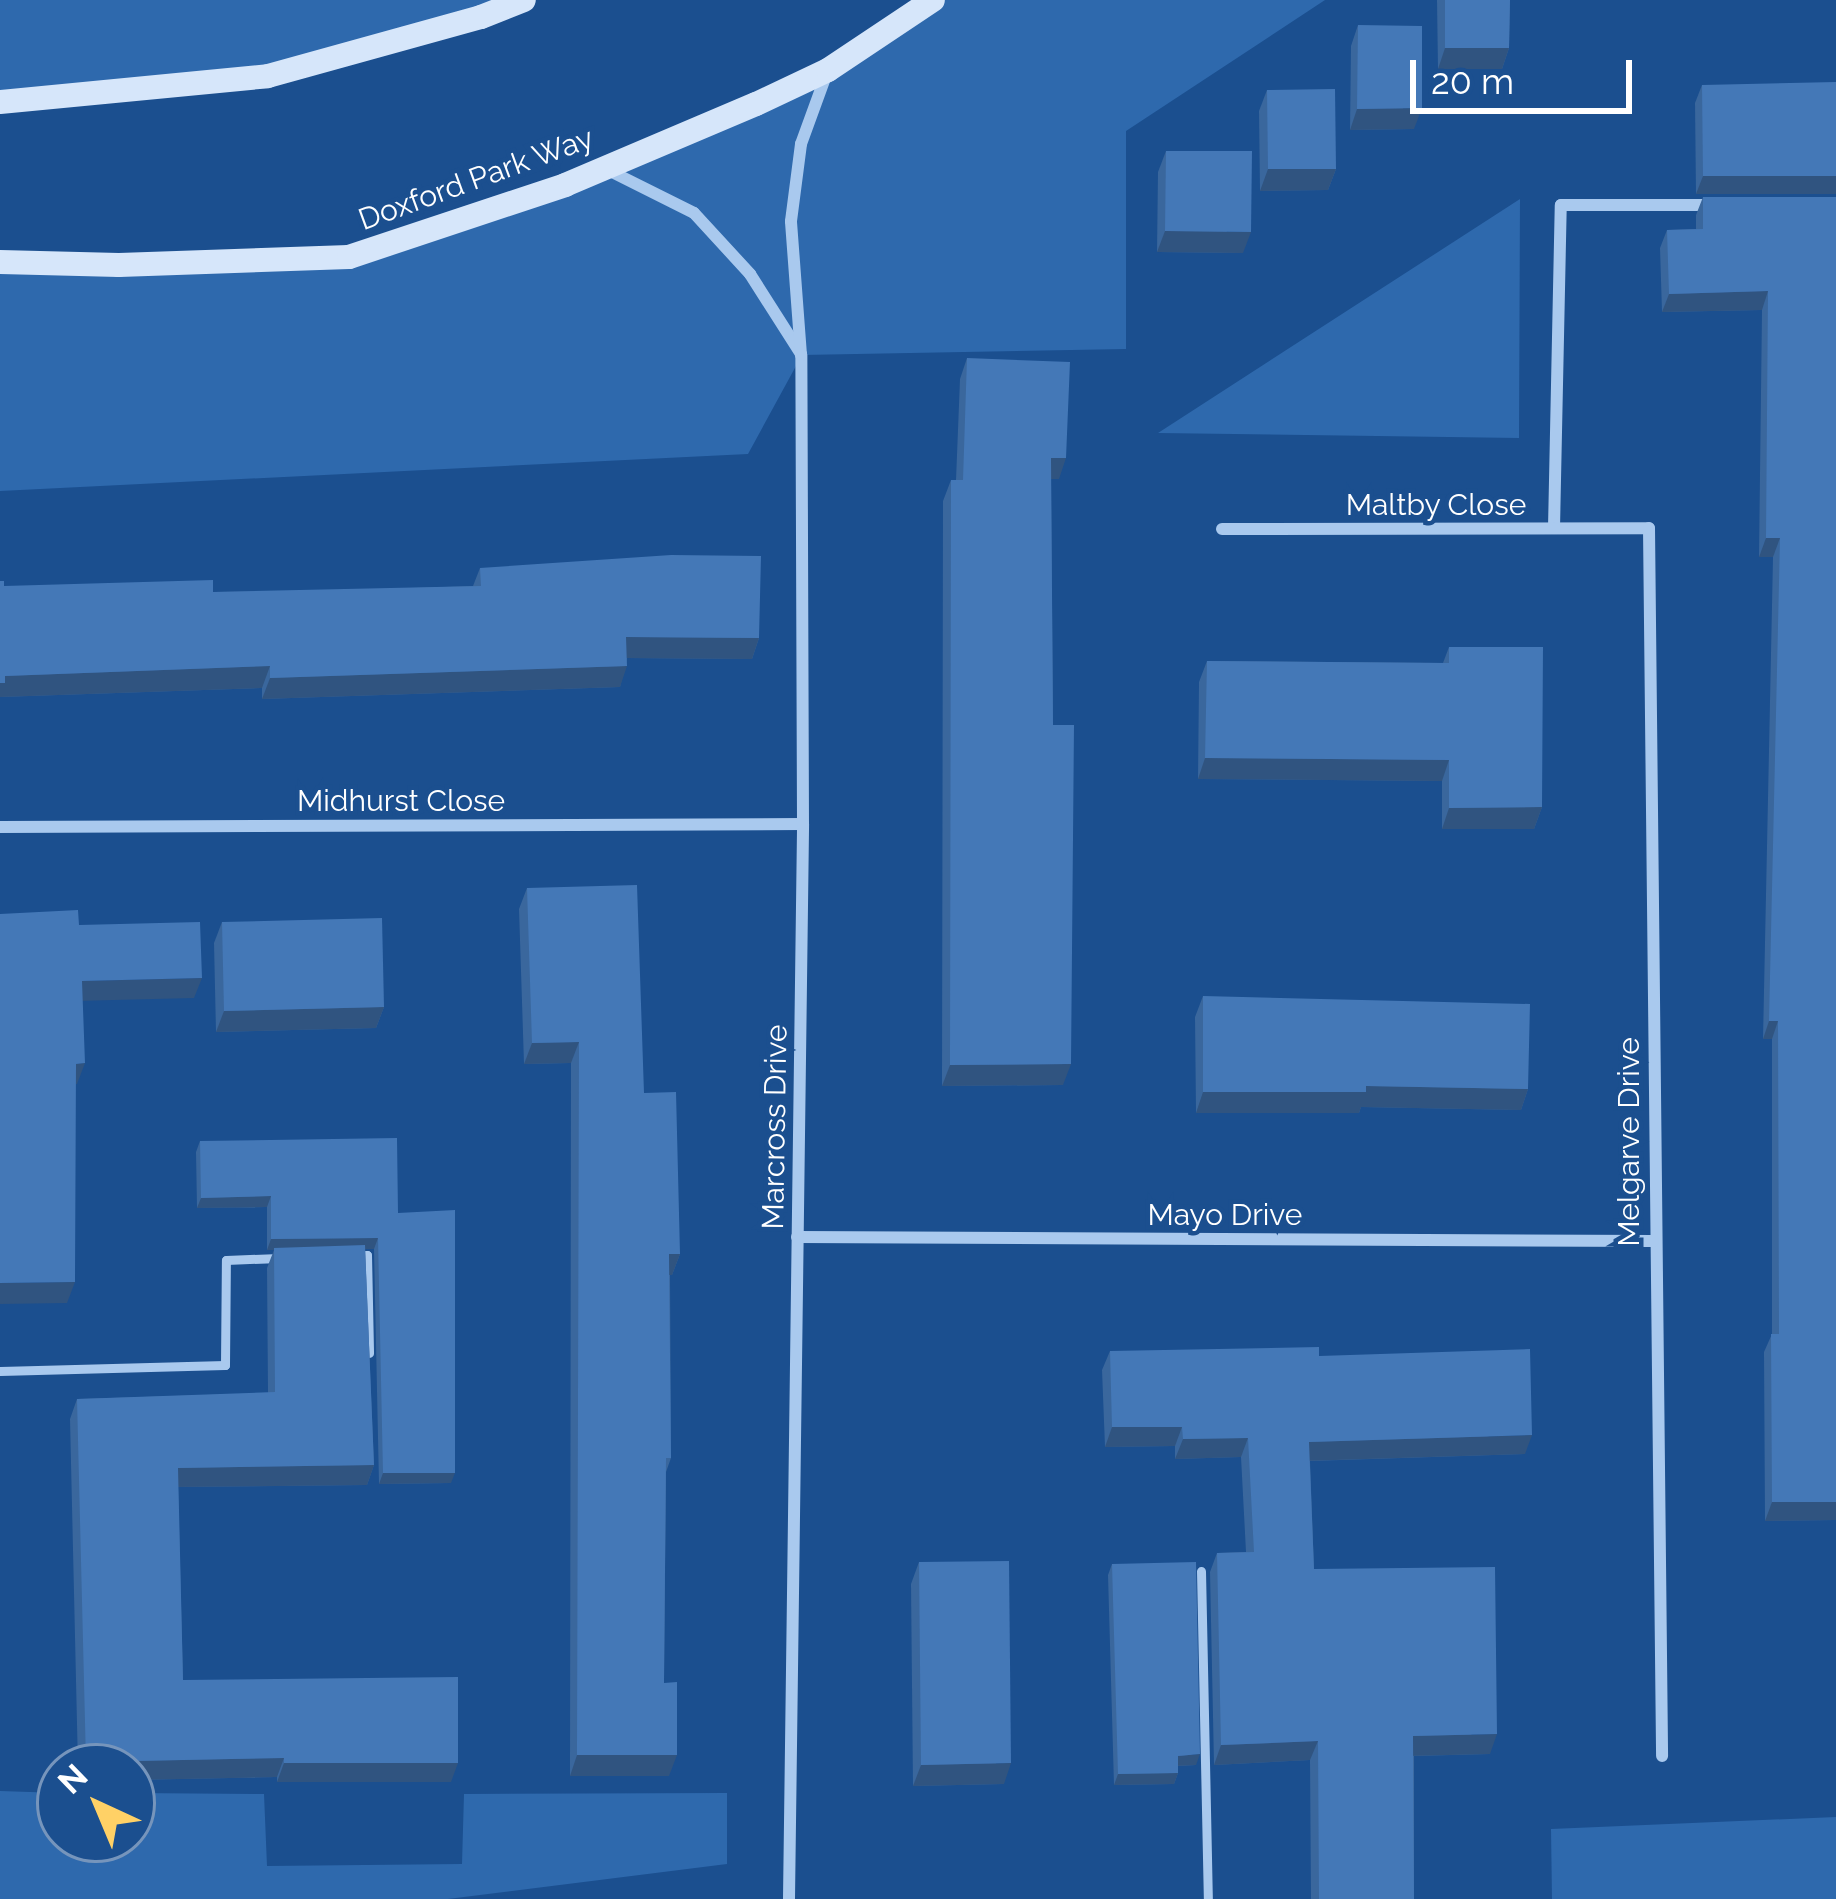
<!DOCTYPE html>
<html>
<head>
<meta charset="utf-8">
<style>
	body { margin:0 }
	#map { position:relative; width:1836px; height:1899px; overflow:hidden; background:#1b4f8f; font-family:Raleway,sans-serif }
	div>[style] { position:absolute }
	.green>* { inset:0; background:#2e69ad }
	.service>* { height:9px; margin:-4.5px; padding:0 4.5px; transform-origin:4.5px; border-radius:4.5px; background:#a9c9ee }
	.minor>* { height:12px; margin:-6px; padding:0 6px; transform-origin:6px; border-radius:6px; background:#a9c9ee }
	.secondary>* { height:24px; margin:-12px; padding:0 12px; transform-origin:12px; border-radius:12px; background:#d6e6fa }
	.wall>* { inset:0; background:#3a679d }
	.shaded-wall>* { inset:0; background:#305480 }
	.building>* { inset:0; background:#4478b7 }
	span { translate:-50% -50%; white-space:nowrap; text-align:center; line-height:1.15; -webkit-text-stroke:9px #1b4f8f; paint-order:stroke }
	.street-label { font-size:30px; color:#fff }
	.north { position:absolute; left:36px; top:1743px; width:120px; height:120px; box-sizing:border-box; background:#1b4f8f; border:3px solid #7695bc; border-radius:50%; rotate:316deg; font-size:33px; font-weight:700; line-height:48px; text-align:center; color:#fff }
	.north::after { content:''; display:block; margin:auto; width:42px; height:54px; background:#ffd166; clip-path:polygon(50% 0,100% 100%,50% 72%,0 100%) }
	.scale { position:absolute; left:1410px; top:60px; width:222px; height:54px; box-sizing:border-box; border:6px solid #fff; border-top:0; padding-left:15px; font-size:36px; line-height:42px; white-space:nowrap; color:#fff; -webkit-text-stroke:9px #1b4f8f; paint-order:stroke }
</style>
</head>
<body>
<div id="map">
	<div class="green">
		<i style="clip-path:polygon(0 0,524px 0,268px 76px,0 102px)"></i>
		<i style="clip-path:polygon(933px 0,1325px 0,1126px 131px,1126px 349px,802px 355px,748px 454px,0 491px,0 262px,349px 257px,828px 70px)"></i>
		<i style="clip-path:polygon(1520px 198px,1519px 438px,1158px 433px,1520px 199px)"></i>
		<i style="clip-path:polygon(0 1791px,60px 1793px,60px 1839px,132px 1839px,132px 1793px,264px 1794px,267px 1866px,462px 1864px,464px 1794px,727px 1793px,727px 1864px,448px 1899px,0 1899px)"></i>
		<i style="clip-path:polygon(1836px 1817px,1836px 1899px,1552px 1899px,1551px 1829px)"></i>
	</div>
	<div class="service">
		<i style="left:356px;top:1256px;width:11px;rotate:-5deg"></i>
		<i style="left:367px;top:1255px;width:98px;rotate:88.8deg"></i>
		<i style="left:0;top:1371px;width:225px;rotate:-1.5deg"></i>
		<i style="left:225px;top:1365px;width:105px;rotate:-89.5deg"></i>
		<i style="left:226px;top:1260px;width:53px;rotate:-2.2deg"></i>
		<i style="left:1201px;top:1571px;width:328px;rotate:88.8deg"></i>
	</div>
	<div class="minor">
		<i style="left:608px;top:170px;width:96px;rotate:26.6deg"></i>
		<i style="left:694px;top:213px;width:83px;rotate:47.4deg"></i>
		<i style="left:750px;top:274px;width:95px;rotate:57.5deg"></i>
		<i style="left:1554px;top:528px;width:323px;rotate:-88.8deg"></i>
		<i style="left:1561px;top:205px;width:156px"></i>
		<i style="left:1222px;top:529px;width:427px;rotate:-0.1deg"></i>
		<i style="left:1649px;top:528px;width:1228px;rotate:89.39deg"></i>
		<i style="left:0;top:827px;width:803px;rotate:-0.21deg"></i>
		<i style="left:797px;top:1237px;width:856px;rotate:0.27deg"></i>
		<i style="left:789px;top:1899px;width:1075px;rotate:-89.25deg"></i>
		<i style="left:803px;top:824px;width:469px;rotate:-90.2deg"></i>
		<i style="left:801px;top:355px;width:134px;rotate:-94.3deg"></i>
		<i style="left:791px;top:221px;width:78px;rotate:-82.6deg"></i>
		<i style="left:801px;top:144px;width:79px;rotate:-70deg"></i>
	</div>
	<div class="secondary">
		<i style="left:0;top:102px;width:269px;rotate:-5.5deg"></i>
		<i style="left:268px;top:76px;width:221px;rotate:-15.5deg"></i>
		<i style="left:481px;top:17px;width:46px;rotate:-21.6deg"></i>
		<i style="left:0;top:262px;width:119px;rotate:1.4deg"></i>
		<i style="left:119px;top:265px;width:230px;rotate:-2deg"></i>
		<i style="left:349px;top:257px;width:228px;rotate:-18.4deg"></i>
		<i style="left:565px;top:185px;width:207px;rotate:-23deg"></i>
		<i style="left:756px;top:104px;width:80px;rotate:-25.3deg"></i>
		<i style="left:828px;top:70px;width:126px;rotate:-33.7deg"></i>
	</div>
	<div class="wall">
		<i style="clip-path:polygon(1437px 0,1510px 0,1509px 48px,1502px 69px,1438px 69px)"></i>
		<i style="clip-path:polygon(1358px 25px,1414px 129px,1350px 130px,1351px 46px)"></i>
		<i style="clip-path:polygon(1702px 85px,1836px 194px,1696px 194px,1695px 103px)"></i>
		<i style="clip-path:polygon(1267px 90px,1336px 169px,1328px 190px,1260px 191px,1259px 111px)"></i>
		<i style="clip-path:polygon(1166px 151px,1243px 253px,1157px 252px,1158px 172px)"></i>
		<i style="clip-path:polygon(1703px 197px,1836px 197px,1836px 1520px,1765px 1521px,1764px 1352px,1772px 1334px,1772px 1039px,1763px 1039px,1773px 557px,1759px 557px,1762px 310px,1662px 312px,1660px 248px,1667px 230px,1696px 229px,1696px 215px)"></i>
		<i style="clip-path:polygon(967px 358px,1059px 479px,1051px 479px,1053px 725px,1063px 1085px,942px 1086px,943px 501px,951px 480px,956px 480px,960px 379px)"></i>
		<i style="clip-path:polygon(480px 568px,759px 638px,752px 659px,627px 658px,620px 687px,262px 699px,262px 688px,0 697px,0 581px,4px 586px,213px 592px,352px 590px,473px 586px)"></i>
		<i style="clip-path:polygon(1449px 647px,1542px 807px,1534px 829px,1442px 829px,1442px 781px,1198px 779px,1199px 682px,1207px 661px,1443px 663px)"></i>
		<i style="clip-path:polygon(527px 888px,644px 1093px,680px 1254px,672px 1275px,670px 1275px,671px 1458px,666px 1472px,664px 1683px,669px 1776px,570px 1776px,571px 1063px,524px 1064px,519px 909px)"></i>
		<i style="clip-path:polygon(222px 922px,384px 1007px,376px 1028px,216px 1032px,214px 943px)"></i>
		<i style="clip-path:polygon(1203px 996px,1528px 1089px,1521px 1110px,1361px 1107px,1359px 1113px,1196px 1113px,1195px 1017px)"></i>
		<i style="clip-path:polygon(200px 1141px,398px 1213px,451px 1483px,379px 1484px,374px 1249px,365px 1249px,374px 1465px,367px 1485px,178px 1487px,183px 1680px,451px 1782px,277px 1782px,277px 1777px,132px 1780px,132px 1767px,78px 1767px,70px 1419px,77px 1399px,268px 1393px,267px 1268px,274px 1250px,267px 1250px,267px 1207px,197px 1208px,196px 1152px)"></i>
		<i style="clip-path:polygon(1110px 1351px,1319px 1356px,1525px 1454px,1310px 1461px,1314px 1569px,1490px 1754px,1414px 1756px,1414px 1899px,1311px 1899px,1310px 1760px,1214px 1765px,1210px 1572px,1217px 1553px,1246px 1552px,1241px 1457px,1175px 1459px,1175px 1446px,1105px 1447px,1102px 1370px)"></i>
		<i style="clip-path:polygon(919px 1562px,1004px 1784px,913px 1786px,911px 1584px)"></i>
		<i style="clip-path:polygon(1112px 1564px,1196px 1765px,1178px 1766px,1178px 1773px,1174px 1784px,1114px 1785px,1108px 1575px)"></i>
	</div>
	<div class="shaded-wall">
		<i style="clip-path:polygon(1445px 48px,1509px 48px,1502px 69px,1438px 69px)"></i>
		<i style="clip-path:polygon(1422px 108px,1414px 129px,1350px 130px,1357px 109px)"></i>
		<i style="clip-path:polygon(1268px 169px,1336px 169px,1328px 190px,1260px 191px)"></i>
		<i style="clip-path:polygon(1703px 176px,1836px 176px,1836px 194px,1696px 194px)"></i>
		<i style="clip-path:polygon(1165px 231px,1251px 232px,1243px 253px,1157px 252px)"></i>
		<i style="clip-path:polygon(1768px 291px,1762px 310px,1662px 312px,1669px 294px)"></i>
		<i style="clip-path:polygon(1051px 458px,1066px 458px,1059px 479px,1044px 479px)"></i>
		<i style="clip-path:polygon(1766px 538px,1780px 538px,1773px 557px,1759px 557px)"></i>
		<i style="clip-path:polygon(626px 637px,759px 638px,752px 659px,618px 658px)"></i>
		<i style="clip-path:polygon(270px 666px,262px 688px,0 697px,0 683px,5px 676px)"></i>
		<i style="clip-path:polygon(627px 666px,620px 687px,262px 699px,270px 678px)"></i>
		<i style="clip-path:polygon(1205px 758px,1449px 760px,1442px 781px,1198px 779px)"></i>
		<i style="clip-path:polygon(1542px 807px,1534px 829px,1442px 829px,1449px 808px)"></i>
		<i style="clip-path:polygon(202px 978px,194px 998px,75px 1001px,82px 981px)"></i>
		<i style="clip-path:polygon(384px 1007px,376px 1028px,216px 1032px,224px 1011px)"></i>
		<i style="clip-path:polygon(1769px 1021px,1778px 1021px,1772px 1039px,1763px 1039px)"></i>
		<i style="clip-path:polygon(579px 1042px,571px 1063px,524px 1064px,532px 1043px)"></i>
		<i style="clip-path:polygon(85px 1063px,77px 1084px,68px 1084px,76px 1064px)"></i>
		<i style="clip-path:polygon(1071px 1064px,1063px 1085px,942px 1086px,950px 1065px)"></i>
		<i style="clip-path:polygon(1366px 1086px,1528px 1089px,1521px 1110px,1361px 1107px,1359px 1113px,1196px 1113px,1203px 1092px)"></i>
		<i style="clip-path:polygon(271px 1196px,267px 1207px,197px 1208px,201px 1198px)"></i>
		<i style="clip-path:polygon(378px 1238px,374px 1249px,267px 1250px,271px 1239px)"></i>
		<i style="clip-path:polygon(669px 1254px,680px 1254px,672px 1275px,662px 1275px)"></i>
		<i style="clip-path:polygon(75px 1282px,67px 1303px,0 1304px,0 1283px)"></i>
		<i style="clip-path:polygon(1112px 1427px,1182px 1427px,1175px 1446px,1105px 1447px)"></i>
		<i style="clip-path:polygon(1532px 1435px,1525px 1454px,1302px 1461px,1309px 1442px)"></i>
		<i style="clip-path:polygon(1248px 1438px,1241px 1457px,1175px 1459px,1183px 1439px)"></i>
		<i style="clip-path:polygon(374px 1465px,367px 1485px,171px 1487px,178px 1468px)"></i>
		<i style="clip-path:polygon(383px 1473px,455px 1473px,451px 1483px,379px 1484px)"></i>
		<i style="clip-path:polygon(1772px 1502px,1836px 1502px,1836px 1520px,1765px 1521px)"></i>
		<i style="clip-path:polygon(1497px 1734px,1490px 1754px,1406px 1756px,1413px 1736px)"></i>
		<i style="clip-path:polygon(1318px 1741px,1310px 1760px,1214px 1765px,1221px 1745px)"></i>
		<i style="clip-path:polygon(1200px 1754px,1196px 1765px,1174px 1766px,1178px 1756px)"></i>
		<i style="clip-path:polygon(577px 1755px,677px 1755px,669px 1776px,570px 1776px)"></i>
		<i style="clip-path:polygon(284px 1758px,277px 1777px,132px 1780px,132px 1767px,84px 1767px,86px 1762px)"></i>
		<i style="clip-path:polygon(284px 1763px,458px 1763px,451px 1782px,277px 1782px)"></i>
		<i style="clip-path:polygon(1011px 1763px,1004px 1784px,913px 1786px,921px 1765px)"></i>
		<i style="clip-path:polygon(1178px 1773px,1174px 1784px,1114px 1785px,1118px 1774px)"></i>
	</div>
	<div class="building">
		<i style="clip-path:polygon(1445px 0,1510px 0,1509px 48px,1445px 48px)"></i>
		<i style="clip-path:polygon(1358px 25px,1422px 26px,1422px 108px,1357px 109px)"></i>
		<i style="clip-path:polygon(1836px 82px,1836px 176px,1703px 176px,1702px 85px)"></i>
		<i style="clip-path:polygon(1335px 89px,1336px 169px,1268px 169px,1267px 90px)"></i>
		<i style="clip-path:polygon(1166px 151px,1252px 151px,1251px 232px,1165px 231px)"></i>
		<i style="clip-path:polygon(1703px 197px,1836px 197px,1836px 1502px,1772px 1502px,1771px 1334px,1779px 1334px,1778px 1021px,1769px 1021px,1780px 538px,1766px 538px,1768px 291px,1669px 294px,1667px 230px,1703px 229px)"></i>
		<i style="clip-path:polygon(967px 358px,1070px 362px,1066px 458px,1051px 458px,1053px 725px,1074px 725px,1071px 1064px,950px 1065px,951px 480px,963px 480px)"></i>
		<i style="clip-path:polygon(671px 555px,761px 556px,759px 638px,626px 637px,627px 666px,270px 678px,270px 666px,5px 676px,5px 683px,0 683px,0 581px,4px 581px,4px 586px,213px 580px,213px 592px,481px 586px,480px 568px)"></i>
		<i style="clip-path:polygon(1449px 647px,1543px 647px,1542px 807px,1449px 808px,1449px 760px,1205px 758px,1207px 661px,1449px 663px)"></i>
		<i style="clip-path:polygon(637px 885px,644px 1093px,676px 1092px,680px 1254px,669px 1254px,671px 1458px,666px 1458px,664px 1683px,677px 1682px,677px 1755px,577px 1755px,579px 1042px,532px 1043px,527px 888px)"></i>
		<i style="clip-path:polygon(78px 910px,79px 925px,200px 922px,202px 978px,82px 981px,85px 1063px,76px 1064px,75px 1282px,0 1283px,0 914px)"></i>
		<i style="clip-path:polygon(382px 918px,384px 1007px,224px 1011px,222px 922px)"></i>
		<i style="clip-path:polygon(1203px 996px,1530px 1004px,1528px 1089px,1366px 1086px,1366px 1092px,1203px 1092px)"></i>
		<i style="clip-path:polygon(397px 1138px,398px 1213px,455px 1210px,455px 1473px,383px 1473px,378px 1238px,271px 1239px,271px 1196px,201px 1198px,200px 1141px)"></i>
		<i style="clip-path:polygon(365px 1245px,374px 1465px,178px 1468px,183px 1680px,458px 1677px,458px 1763px,284px 1763px,284px 1758px,86px 1762px,77px 1399px,275px 1392px,274px 1248px)"></i>
		<i style="clip-path:polygon(1319px 1347px,1319px 1356px,1530px 1349px,1532px 1435px,1309px 1442px,1314px 1569px,1495px 1567px,1497px 1734px,1413px 1736px,1414px 1899px,1319px 1899px,1318px 1741px,1221px 1745px,1217px 1553px,1254px 1552px,1248px 1438px,1183px 1439px,1182px 1427px,1112px 1427px,1110px 1351px)"></i>
		<i style="clip-path:polygon(1009px 1561px,1011px 1763px,921px 1765px,919px 1562px)"></i>
		<i style="clip-path:polygon(1196px 1562px,1200px 1754px,1178px 1756px,1178px 1773px,1118px 1774px,1112px 1564px)"></i>
	</div>
	<div class="street-label">
		<span style="left:476px;top:179px;rotate:-20deg">Doxford Park Way</span>
		<span style="left:1436px;top:505px">Maltby Close</span>
		<span style="left:401px;top:801px">Midhurst Close</span>
		<span style="left:775px;top:1127px;rotate:-89deg">Marcross Drive</span>
		<span style="left:1629px;top:1142px;rotate:-90deg">Melgarve Drive</span>
		<span style="left:1225px;top:1215px">Mayo Drive</span>
	</div>
	<div class="north">N</div>
	<div class="scale">20 m</div>
</div>
</body>
</html>
